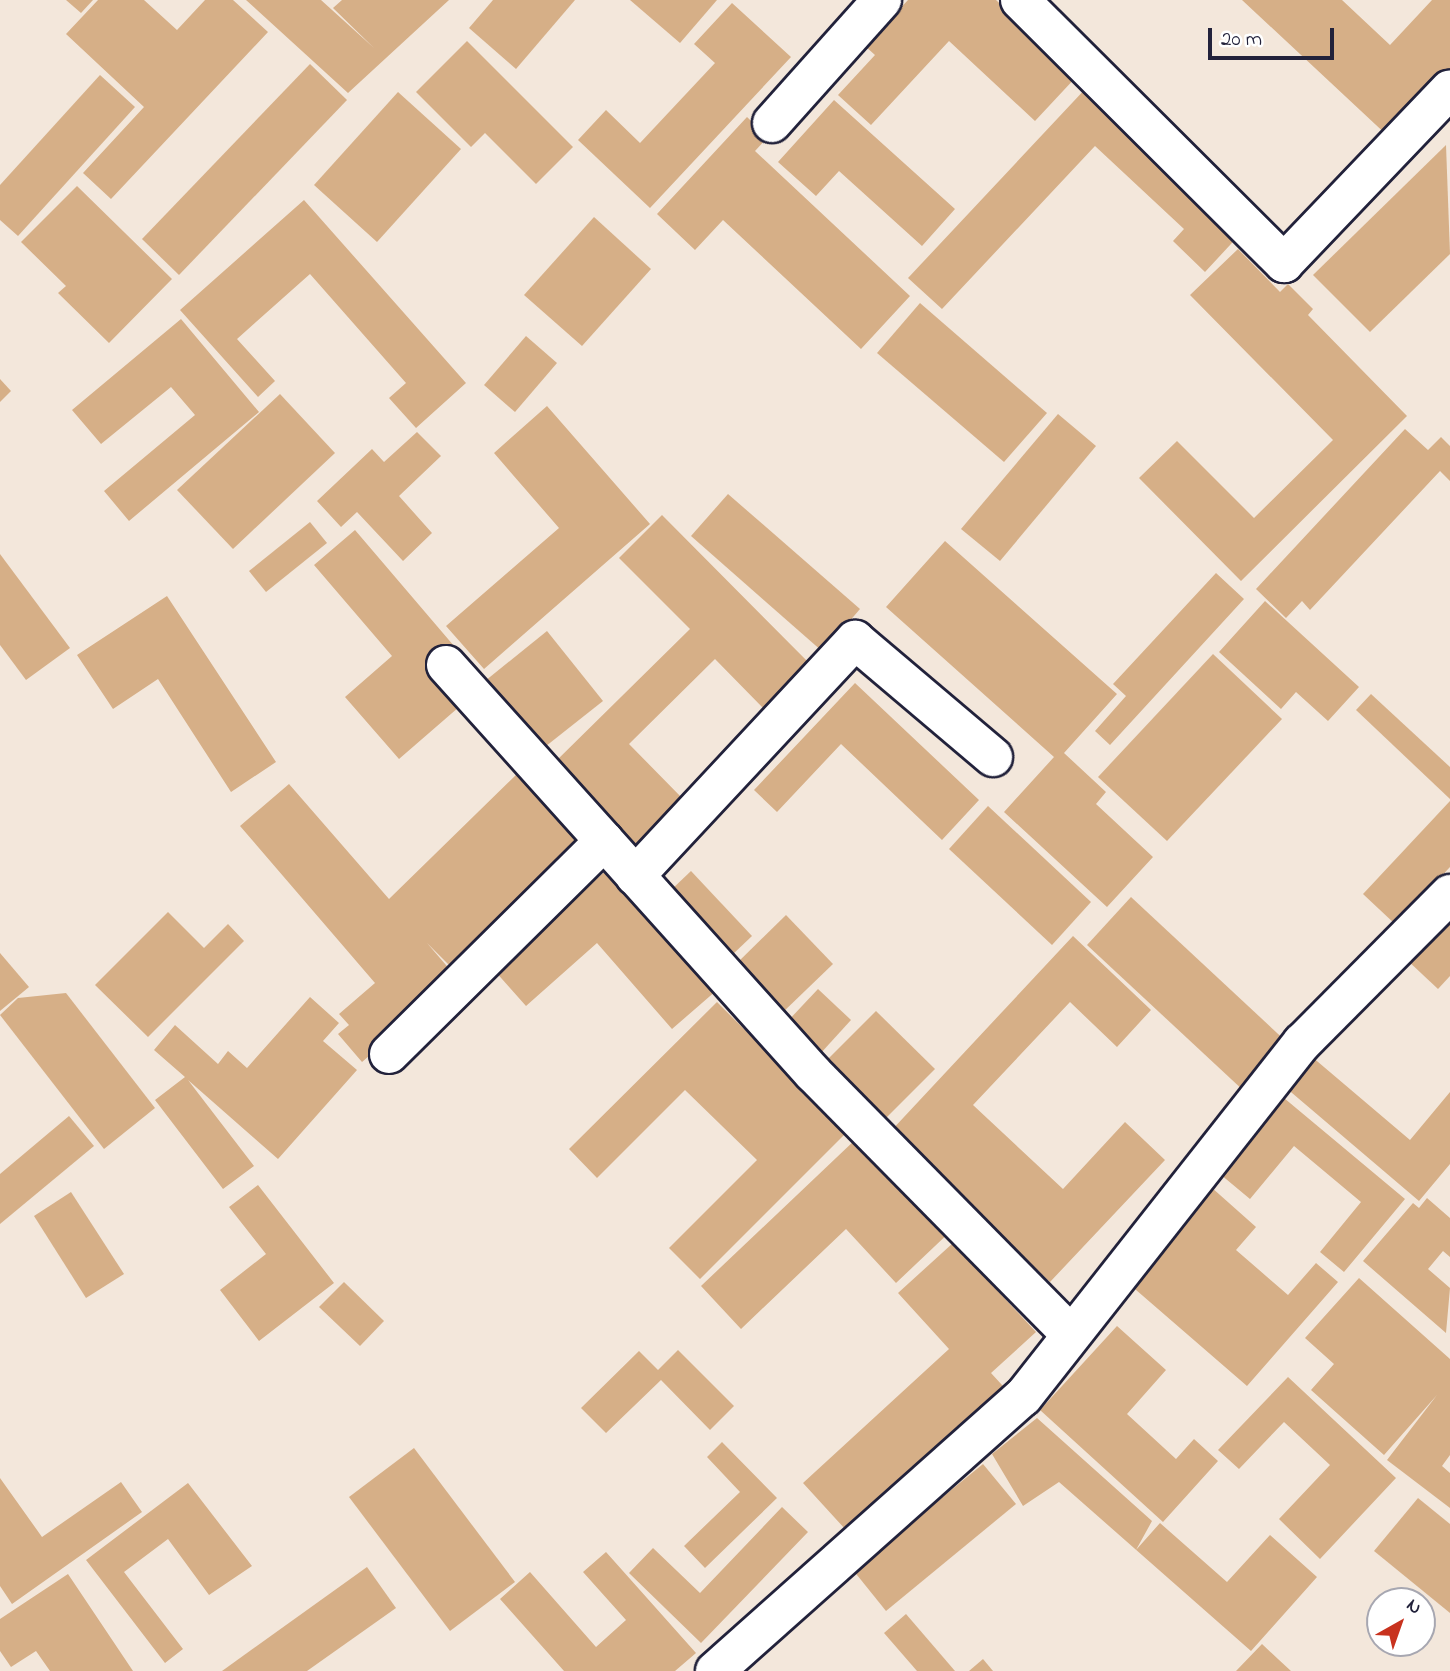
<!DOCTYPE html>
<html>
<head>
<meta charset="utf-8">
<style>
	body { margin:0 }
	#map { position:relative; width:1450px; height:1671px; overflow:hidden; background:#f3e7db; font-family:"Indie Flower",sans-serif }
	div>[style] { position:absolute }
	.building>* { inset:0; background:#d6af87 }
	.roads { filter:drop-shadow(2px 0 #22223b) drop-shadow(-2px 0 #22223b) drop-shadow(0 2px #22223b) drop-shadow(0 -2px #22223b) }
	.minor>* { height:38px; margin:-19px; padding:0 19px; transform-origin:19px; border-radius:19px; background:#fff }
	span { translate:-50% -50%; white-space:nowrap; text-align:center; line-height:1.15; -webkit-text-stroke:6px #fff; paint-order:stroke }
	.north { position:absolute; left:1366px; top:1587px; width:70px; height:70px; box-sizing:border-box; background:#fff; border:2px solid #a7a7b1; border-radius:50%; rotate:40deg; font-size:19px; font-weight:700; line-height:28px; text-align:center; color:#22223b }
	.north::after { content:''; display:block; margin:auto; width:24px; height:32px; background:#c8321e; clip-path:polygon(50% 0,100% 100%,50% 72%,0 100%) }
	.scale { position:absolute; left:1208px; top:28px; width:126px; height:32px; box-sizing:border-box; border:4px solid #22223b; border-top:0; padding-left:9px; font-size:21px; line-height:24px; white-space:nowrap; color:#22223b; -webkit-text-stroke:5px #fff; paint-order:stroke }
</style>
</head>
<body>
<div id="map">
	<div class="building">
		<i style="clip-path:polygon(66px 0,93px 0,81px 13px)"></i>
		<i style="clip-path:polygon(98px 0,144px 0,177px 30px,205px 0,233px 0,268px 32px,111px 199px,83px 173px,144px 107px,66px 34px)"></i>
		<i style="clip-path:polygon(246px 0,321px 0,374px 48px,333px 8px,342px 0,449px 0,348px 93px)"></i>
		<i style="clip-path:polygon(493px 0,575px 0,516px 69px,469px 28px)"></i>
		<i style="clip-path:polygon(630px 0,717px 0,680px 43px)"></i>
		<i style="clip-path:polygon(908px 0,996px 0,1077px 76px,1035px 121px,949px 41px,871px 125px,838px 95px,875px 55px,865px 46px)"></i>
		<i style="clip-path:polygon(1242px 0,1342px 0,1390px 45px,1432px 0,1450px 0,1450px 76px,1391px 139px)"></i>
		<i style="clip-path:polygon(732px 3px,791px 57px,650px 208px,578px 140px,606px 110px,640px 143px,715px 63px,694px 44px)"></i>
		<i style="clip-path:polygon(467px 41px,573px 147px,536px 184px,485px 133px,471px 147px,416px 92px)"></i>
		<i style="clip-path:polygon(310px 64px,347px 100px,179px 275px,142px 239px)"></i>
		<i style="clip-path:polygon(100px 75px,135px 107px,18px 236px,0 220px,0 185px)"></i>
		<i style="clip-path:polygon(1088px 86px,1243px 231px,1205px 272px,1173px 241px,1184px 229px,1095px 146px,942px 309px,908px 278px)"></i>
		<i style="clip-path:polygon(398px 92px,461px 149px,377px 242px,314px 185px)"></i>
		<i style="clip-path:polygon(834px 100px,955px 209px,922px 246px,839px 171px,816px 196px,778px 162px)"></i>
		<i style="clip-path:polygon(747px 117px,768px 137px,755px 151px,910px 296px,861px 349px,723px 220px,695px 250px,657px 214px)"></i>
		<i style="clip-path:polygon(1446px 145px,1450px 254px,1370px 332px,1313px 275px)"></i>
		<i style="clip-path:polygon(77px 186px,172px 279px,109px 343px,58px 293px,66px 286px,21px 242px)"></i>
		<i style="clip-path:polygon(304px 200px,466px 383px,416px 428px,389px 398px,406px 383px,310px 274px,237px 339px,275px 381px,258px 397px,180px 310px)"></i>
		<i style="clip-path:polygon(594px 217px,651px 269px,582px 346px,524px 295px)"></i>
		<i style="clip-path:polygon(1238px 249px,1280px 292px,1288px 284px,1313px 309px,1308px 315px,1407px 416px,1241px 581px,1139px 478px,1177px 441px,1254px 518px,1333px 440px,1190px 295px)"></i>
		<i style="clip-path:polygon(920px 303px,1047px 413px,1004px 462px,877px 353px)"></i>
		<i style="clip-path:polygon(181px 319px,259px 412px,129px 521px,104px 491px,195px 415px,171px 387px,101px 444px,72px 410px)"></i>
		<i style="clip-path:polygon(526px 336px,557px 363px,515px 412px,484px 385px)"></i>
		<i style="clip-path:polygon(0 379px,11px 391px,0 402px)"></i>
		<i style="clip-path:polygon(280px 394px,335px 453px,233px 549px,177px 490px)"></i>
		<i style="clip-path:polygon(547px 406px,650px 524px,484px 669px,446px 626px,559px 528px,494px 453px)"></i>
		<i style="clip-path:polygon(1058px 414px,1096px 446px,1000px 561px,961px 529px)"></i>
		<i style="clip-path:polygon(1405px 429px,1428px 450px,1441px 437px,1450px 446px,1450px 481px,1440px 471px,1310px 610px,1302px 601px,1286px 618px,1256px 589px)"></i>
		<i style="clip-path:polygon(417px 432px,441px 456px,399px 496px,432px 533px,403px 561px,357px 512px,341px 527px,317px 501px,372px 449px,384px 462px)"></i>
		<i style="clip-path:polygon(728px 494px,860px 609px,823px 652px,691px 536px)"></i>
		<i style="clip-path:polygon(662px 515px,814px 668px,768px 713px,715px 659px,629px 744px,684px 800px,635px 849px,552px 765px,690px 629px,619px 558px)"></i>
		<i style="clip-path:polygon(310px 522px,327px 543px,266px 592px,249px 571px)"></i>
		<i style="clip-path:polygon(355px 530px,454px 646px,427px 669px,459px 707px,399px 759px,345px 697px,392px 656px,314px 565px)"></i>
		<i style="clip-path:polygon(945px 541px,1117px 694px,1064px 753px,1106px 792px,1096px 804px,1153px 857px,1107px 907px,1004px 812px,1054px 757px,886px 607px)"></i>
		<i style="clip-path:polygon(0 554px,70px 648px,26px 680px,0 645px)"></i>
		<i style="clip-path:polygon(1216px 573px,1244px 599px,1110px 745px,1095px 731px,1126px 696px,1113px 684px)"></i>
		<i style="clip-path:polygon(167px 596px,276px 762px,231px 792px,158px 679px,113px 709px,77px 655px)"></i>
		<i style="clip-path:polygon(1265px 601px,1359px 687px,1328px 721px,1296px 692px,1281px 709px,1219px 652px)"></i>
		<i style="clip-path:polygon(547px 631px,603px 701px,541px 750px,485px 681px)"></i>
		<i style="clip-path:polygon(1213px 654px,1282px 719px,1167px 841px,1098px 777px)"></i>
		<i style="clip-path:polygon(855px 683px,979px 800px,942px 840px,841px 744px,777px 812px,754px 790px)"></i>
		<i style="clip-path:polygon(1371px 694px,1450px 767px,1450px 799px,1356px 710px)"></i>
		<i style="clip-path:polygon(518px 773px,589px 845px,457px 973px,427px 943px,458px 979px,362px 1062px,338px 1034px,349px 1025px,339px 1014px,375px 983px,240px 826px,289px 784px,389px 899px)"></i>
		<i style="clip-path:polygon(1450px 801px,1450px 867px,1396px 925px,1363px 894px)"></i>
		<i style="clip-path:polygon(988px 806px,1091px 902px,1052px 945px,949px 849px)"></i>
		<i style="clip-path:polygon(609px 868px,717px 990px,672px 1029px,597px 943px,526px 1006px,494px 970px)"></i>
		<i style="clip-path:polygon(691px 871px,752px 936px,731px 956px,670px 891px)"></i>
		<i style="clip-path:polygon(1131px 897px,1290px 1045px,1245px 1092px,1087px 945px)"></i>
		<i style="clip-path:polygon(168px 912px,204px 948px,228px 924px,244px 941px,148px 1037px,95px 985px)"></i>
		<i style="clip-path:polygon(1450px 914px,1450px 976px,1438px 989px,1406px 959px)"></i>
		<i style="clip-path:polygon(786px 915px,833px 964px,780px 1015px,733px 967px)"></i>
		<i style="clip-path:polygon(1073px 936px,1151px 1010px,1117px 1047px,1070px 1002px,973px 1105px,1063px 1189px,1125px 1122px,1165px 1160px,1050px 1282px,890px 1132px)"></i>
		<i style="clip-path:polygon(0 953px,29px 987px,0 1011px)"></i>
		<i style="clip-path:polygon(818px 989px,851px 1020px,820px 1054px,786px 1023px)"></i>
		<i style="clip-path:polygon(66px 993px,155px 1108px,104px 1149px,0 1015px,18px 998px)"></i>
		<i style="clip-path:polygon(310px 997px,339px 1023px,323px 1041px,357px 1070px,278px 1159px,188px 1080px,254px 1166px,223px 1189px,155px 1100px,185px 1077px,154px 1050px,175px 1025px,218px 1064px,228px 1051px,247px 1068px)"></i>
		<i style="clip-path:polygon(717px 1002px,847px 1132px,700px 1279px,669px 1248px,757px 1160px,685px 1090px,597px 1178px,569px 1149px)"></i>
		<i style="clip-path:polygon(876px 1011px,935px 1069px,885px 1119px,826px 1061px)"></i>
		<i style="clip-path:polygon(1311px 1056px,1410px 1140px,1450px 1092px,1450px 1164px,1419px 1201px,1285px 1087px)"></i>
		<i style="clip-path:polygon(1284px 1098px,1405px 1199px,1344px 1272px,1320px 1252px,1361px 1202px,1294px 1146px,1250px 1199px,1220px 1174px)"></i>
		<i style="clip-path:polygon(69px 1116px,94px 1146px,0 1224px,0 1174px)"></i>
		<i style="clip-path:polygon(856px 1139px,954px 1228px,896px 1283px,846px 1229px,741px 1329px,701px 1286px)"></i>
		<i style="clip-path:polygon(258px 1185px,334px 1283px,259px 1341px,220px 1290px,266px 1254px,229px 1207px)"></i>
		<i style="clip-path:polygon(1211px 1187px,1256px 1227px,1236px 1250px,1288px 1295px,1316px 1263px,1338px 1282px,1247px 1386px,1128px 1283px)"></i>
		<i style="clip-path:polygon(71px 1192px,124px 1274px,86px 1298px,34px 1216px)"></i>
		<i style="clip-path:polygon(1427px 1198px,1450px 1218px,1450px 1257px,1443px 1251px,1428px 1269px,1450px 1288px,1446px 1333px,1363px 1261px,1413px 1203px,1419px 1208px)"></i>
		<i style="clip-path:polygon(953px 1243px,1036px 1332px,991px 1373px,1013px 1397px,856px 1541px,803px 1483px,949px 1349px,898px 1293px)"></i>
		<i style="clip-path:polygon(1359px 1278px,1450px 1359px,1450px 1455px,1442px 1466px,1450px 1473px,1450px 1508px,1387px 1460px,1437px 1395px,1384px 1455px,1311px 1390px,1334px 1364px,1305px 1338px)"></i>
		<i style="clip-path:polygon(344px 1282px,384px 1321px,360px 1346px,319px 1307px)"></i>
		<i style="clip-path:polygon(1117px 1326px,1166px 1370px,1127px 1414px,1176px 1459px,1194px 1439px,1218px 1461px,1163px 1522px,1040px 1410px)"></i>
		<i style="clip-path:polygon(678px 1350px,734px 1406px,710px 1430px,661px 1380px,606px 1433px,581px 1408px,639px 1351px,658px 1370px)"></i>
		<i style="clip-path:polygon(1288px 1377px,1396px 1478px,1320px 1559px,1279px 1519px,1330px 1465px,1284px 1422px,1239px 1469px,1218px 1450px)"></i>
		<i style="clip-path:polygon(1037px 1418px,1152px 1521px,1136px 1550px,1160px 1523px,1227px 1582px,1270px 1535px,1317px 1577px,1251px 1651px,1059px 1482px,1023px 1506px,992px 1454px)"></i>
		<i style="clip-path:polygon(722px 1442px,777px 1498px,705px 1568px,684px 1546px,740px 1492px,707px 1457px)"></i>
		<i style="clip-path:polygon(414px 1448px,515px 1582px,450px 1631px,349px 1497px)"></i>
		<i style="clip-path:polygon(983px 1464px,1016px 1504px,886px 1611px,853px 1570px)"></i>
		<i style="clip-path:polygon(0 1478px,42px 1537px,121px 1482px,142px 1512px,12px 1604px,0 1586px)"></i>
		<i style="clip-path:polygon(188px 1483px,252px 1566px,209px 1595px,168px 1539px,124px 1572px,183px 1649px,165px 1663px,86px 1560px)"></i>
		<i style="clip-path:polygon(1418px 1498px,1450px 1524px,1450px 1613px,1374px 1551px)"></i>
		<i style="clip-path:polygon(782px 1507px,808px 1532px,701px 1643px,629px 1573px,653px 1548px,700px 1593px)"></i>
		<i style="clip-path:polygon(606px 1552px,696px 1653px,675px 1671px,564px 1671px,500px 1599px,530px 1572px,596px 1647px,626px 1620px,583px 1572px)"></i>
		<i style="clip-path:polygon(367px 1567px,396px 1608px,307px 1671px,222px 1671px)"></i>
		<i style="clip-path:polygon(68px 1574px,133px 1671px,50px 1671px,36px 1651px,11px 1667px,0 1651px,0 1619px)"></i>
		<i style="clip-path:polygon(906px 1614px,955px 1671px,917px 1671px,884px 1633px)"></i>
		<i style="clip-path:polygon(1262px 1644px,1278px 1659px,1291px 1671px,1236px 1671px)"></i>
		<i style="clip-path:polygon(983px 1659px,993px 1671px,969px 1671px)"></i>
	</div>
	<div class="roads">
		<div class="minor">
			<i style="left:1020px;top:0;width:373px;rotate:44.9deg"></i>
			<i style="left:1284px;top:263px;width:240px;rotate:-46.3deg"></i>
			<i style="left:772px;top:123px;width:165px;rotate:-48.2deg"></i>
			<i style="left:446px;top:665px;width:549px;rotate:48.03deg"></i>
			<i style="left:813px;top:1073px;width:366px;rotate:45.4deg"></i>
			<i style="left:635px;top:876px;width:323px;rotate:-47deg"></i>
			<i style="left:855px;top:640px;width:181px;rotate:40.3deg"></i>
			<i style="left:389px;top:1054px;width:303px;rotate:-44.7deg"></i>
			<i style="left:715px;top:1671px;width:412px;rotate:-41.7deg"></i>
			<i style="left:1023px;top:1397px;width:451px;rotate:-51.8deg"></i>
			<i style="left:1302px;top:1043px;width:210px;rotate:-45.2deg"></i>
		</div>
	</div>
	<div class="north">N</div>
	<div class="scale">20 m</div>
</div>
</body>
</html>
